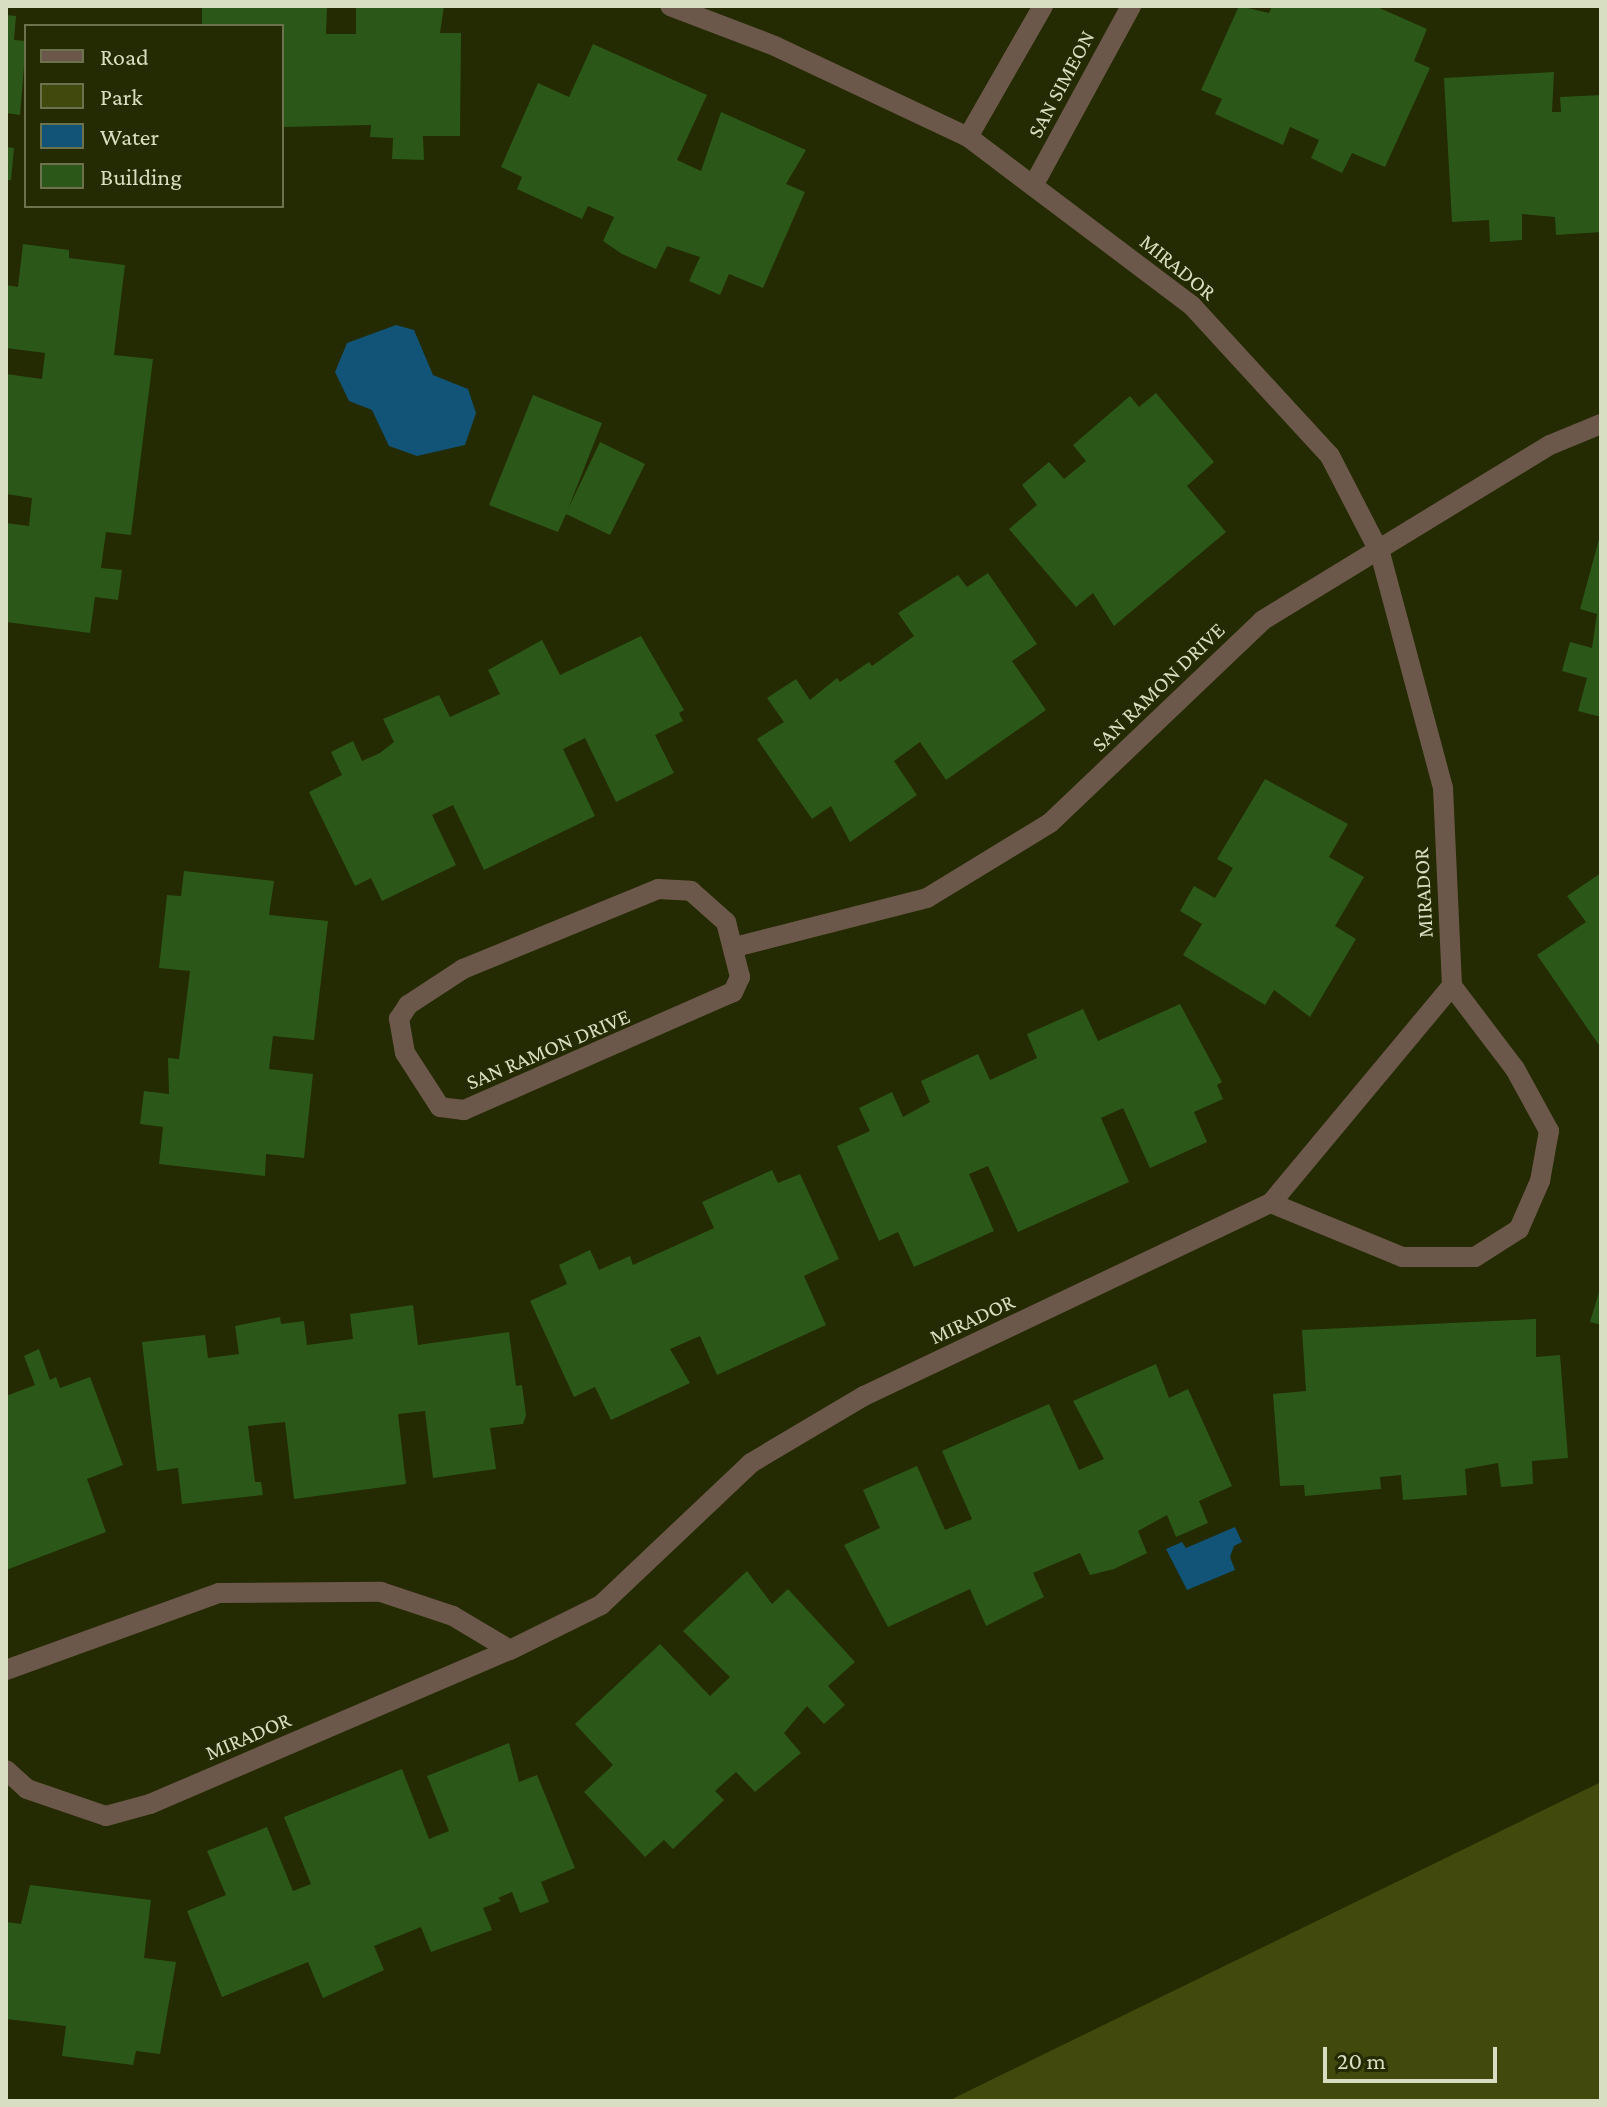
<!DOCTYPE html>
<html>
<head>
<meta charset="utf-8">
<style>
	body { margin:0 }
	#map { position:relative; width:1607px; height:2107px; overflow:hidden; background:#242a01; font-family:"Crimson Pro",serif }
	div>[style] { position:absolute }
	.green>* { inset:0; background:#414a0c }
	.water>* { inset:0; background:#115477 }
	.building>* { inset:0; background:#2b5818 }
	.minor>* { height:20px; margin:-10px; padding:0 10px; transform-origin:10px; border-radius:10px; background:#6c584a }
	span { translate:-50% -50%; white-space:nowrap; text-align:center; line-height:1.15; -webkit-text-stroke:6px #242a01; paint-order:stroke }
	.street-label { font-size:22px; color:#d8dec2 }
	.frame { position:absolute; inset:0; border:8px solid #d8dec2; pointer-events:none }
	.legend { position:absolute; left:24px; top:24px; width:260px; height:184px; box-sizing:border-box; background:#242a01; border:2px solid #6c724e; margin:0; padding:10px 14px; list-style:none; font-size:24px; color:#d8dec2 }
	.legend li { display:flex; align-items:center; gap:16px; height:40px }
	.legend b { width:40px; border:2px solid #6c724e }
	.scale { position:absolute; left:1323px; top:2047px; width:174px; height:36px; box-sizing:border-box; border:4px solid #d8dec2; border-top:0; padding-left:10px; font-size:24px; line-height:28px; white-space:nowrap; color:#d8dec2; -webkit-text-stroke:6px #242a01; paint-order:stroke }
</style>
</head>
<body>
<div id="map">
	<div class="green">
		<i style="clip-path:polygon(1601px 1782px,1601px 2101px,948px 2101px)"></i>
	</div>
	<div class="water">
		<i style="clip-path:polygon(396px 325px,414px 330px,433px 375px,468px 389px,476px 413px,465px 445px,417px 456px,389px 446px,372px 410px,349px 401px,335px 372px,347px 343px)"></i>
		<i style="clip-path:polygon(1235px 1527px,1242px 1542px,1234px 1546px,1230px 1557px,1235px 1570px,1187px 1590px,1166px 1549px,1182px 1542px,1186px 1548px)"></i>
	</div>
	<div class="building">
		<i style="clip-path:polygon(202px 6px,327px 6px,326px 34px,356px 34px,356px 6px,444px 6px,440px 33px,461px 33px,460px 136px,423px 136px,424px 160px,392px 159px,393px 138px,370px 137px,371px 125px,282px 127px,282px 26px,202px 26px)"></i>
		<i style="clip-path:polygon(1239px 6px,1269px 13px,1272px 6px,1375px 6px,1427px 29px,1414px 61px,1430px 68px,1385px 167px,1352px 153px,1342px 173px,1311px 158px,1319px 140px,1290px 127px,1283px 145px,1215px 114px,1222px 99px,1201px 90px)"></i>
		<i style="clip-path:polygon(6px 15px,16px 16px,14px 40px,26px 41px,20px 115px,6px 113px)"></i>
		<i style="clip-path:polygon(593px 44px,707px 95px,677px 160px,701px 171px,721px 112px,806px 150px,786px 184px,805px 192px,763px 288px,729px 274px,720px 295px,689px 281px,700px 257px,667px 246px,656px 269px,622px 254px,603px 241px,614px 217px,588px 206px,582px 219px,517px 189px,522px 177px,501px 167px,538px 83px,569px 97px)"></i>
		<i style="clip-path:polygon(1554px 72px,1552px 112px,1561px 112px,1560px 97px,1601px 95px,1601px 232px,1556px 235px,1555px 217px,1522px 214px,1522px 240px,1490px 242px,1489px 220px,1452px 222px,1444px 78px)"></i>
		<i style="clip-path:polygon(6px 147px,14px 148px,11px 180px,6px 180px)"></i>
		<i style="clip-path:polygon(23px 244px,69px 250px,69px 258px,125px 265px,114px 355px,153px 359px,131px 535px,106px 532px,101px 568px,122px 570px,118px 600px,95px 597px,90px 633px,6px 622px,6px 523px,29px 526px,32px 498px,6px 494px,6px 374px,42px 379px,45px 353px,6px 348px,6px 285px,18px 287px)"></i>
		<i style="clip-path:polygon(1156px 393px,1214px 462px,1187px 486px,1226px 532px,1114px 626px,1093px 593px,1076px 607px,1009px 529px,1037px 505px,1022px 485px,1049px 462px,1064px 479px,1086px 461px,1073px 445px,1130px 396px,1139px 407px)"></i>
		<i style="clip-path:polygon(533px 395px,602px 423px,568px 509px,600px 442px,645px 464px,610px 535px,566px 514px,558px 532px,489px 505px)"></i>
		<i style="clip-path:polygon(1601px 532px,1601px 717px,1578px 711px,1587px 678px,1562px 671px,1570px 642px,1592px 648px,1597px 614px,1580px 609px)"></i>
		<i style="clip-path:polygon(988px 573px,1037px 644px,1012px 661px,1046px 710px,946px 780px,920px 742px,894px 761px,917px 795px,850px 842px,831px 806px,812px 819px,757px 739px,784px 722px,767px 698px,796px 679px,810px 700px,837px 678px,840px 682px,869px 662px,872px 666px,914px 636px,898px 613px,958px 575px,967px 587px)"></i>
		<i style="clip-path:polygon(641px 636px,684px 710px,679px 713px,683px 721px,655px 735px,674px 773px,616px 802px,585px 738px,563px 749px,595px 816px,484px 870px,453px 805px,432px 815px,456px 865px,382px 901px,371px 878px,355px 886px,309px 792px,342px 775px,331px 752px,353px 741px,362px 761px,380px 753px,394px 742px,383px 719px,439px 695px,450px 717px,500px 694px,488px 670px,542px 640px,560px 675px)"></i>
		<i style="clip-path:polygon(1265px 779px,1348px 824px,1329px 857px,1364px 877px,1335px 926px,1356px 939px,1310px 1017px,1274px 990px,1265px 1005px,1183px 955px,1202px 924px,1180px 911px,1194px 886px,1215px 898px,1233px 868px,1217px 859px)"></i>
		<i style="clip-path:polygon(184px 871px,274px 881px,269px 915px,328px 921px,314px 1040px,273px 1036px,269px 1069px,313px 1074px,304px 1158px,266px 1154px,265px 1176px,159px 1164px,163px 1127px,140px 1124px,144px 1091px,169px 1094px,168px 1058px,179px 1059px,190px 971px,159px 968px,167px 895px,181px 896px)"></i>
		<i style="clip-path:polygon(1601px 873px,1601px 1048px,1537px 955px,1586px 922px,1567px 896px)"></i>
		<i style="clip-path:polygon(1180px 1004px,1222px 1082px,1217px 1085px,1223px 1099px,1194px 1112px,1207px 1142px,1150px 1168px,1123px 1108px,1101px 1118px,1129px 1182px,1018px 1232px,988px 1166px,969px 1174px,994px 1231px,914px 1267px,898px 1232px,879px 1241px,837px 1146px,870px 1131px,859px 1108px,892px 1092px,903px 1117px,930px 1102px,921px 1081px,978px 1054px,990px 1080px,1037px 1058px,1027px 1034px,1083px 1009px,1098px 1041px)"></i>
		<i style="clip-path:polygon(772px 1170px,778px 1183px,800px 1174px,839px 1259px,804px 1276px,826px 1325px,717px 1375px,700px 1336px,670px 1349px,690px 1383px,611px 1420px,595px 1387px,574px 1397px,530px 1301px,567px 1284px,559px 1265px,590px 1250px,599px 1270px,630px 1256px,633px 1265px,714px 1228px,702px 1202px)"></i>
		<i style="clip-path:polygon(1600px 1289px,1601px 1290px,1601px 1325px,1590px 1322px)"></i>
		<i style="clip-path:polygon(413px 1305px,418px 1345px,509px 1332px,516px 1386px,522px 1385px,526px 1415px,523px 1424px,490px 1428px,496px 1469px,433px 1478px,425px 1411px,398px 1414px,406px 1484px,294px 1499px,285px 1422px,248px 1426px,255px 1482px,261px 1482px,263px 1495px,182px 1504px,178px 1468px,157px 1471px,142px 1342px,205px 1335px,208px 1358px,239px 1354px,235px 1326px,280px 1317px,281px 1324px,304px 1321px,307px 1345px,353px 1339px,350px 1314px)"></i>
		<i style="clip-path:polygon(1536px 1319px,1536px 1357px,1560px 1355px,1568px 1458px,1532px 1461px,1533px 1484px,1501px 1487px,1498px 1463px,1465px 1469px,1467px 1495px,1403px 1500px,1401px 1475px,1380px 1477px,1381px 1489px,1305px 1496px,1304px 1485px,1280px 1486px,1273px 1394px,1306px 1391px,1302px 1330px)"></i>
		<i style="clip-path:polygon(39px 1349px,50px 1380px,56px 1377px,60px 1388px,90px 1377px,123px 1465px,87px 1479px,106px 1532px,6px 1570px,6px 1396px,35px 1385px,24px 1356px)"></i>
		<i style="clip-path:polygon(1156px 1364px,1169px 1398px,1188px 1389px,1232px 1486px,1199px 1501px,1208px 1523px,1176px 1537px,1167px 1515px,1138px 1531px,1147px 1553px,1114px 1569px,1090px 1575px,1080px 1553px,1033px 1573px,1044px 1597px,986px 1626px,970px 1589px,888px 1627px,844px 1545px,880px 1528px,863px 1490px,917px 1466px,945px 1530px,972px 1519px,942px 1451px,1049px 1404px,1079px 1470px,1104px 1459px,1073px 1401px)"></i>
		<i style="clip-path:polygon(747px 1571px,772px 1604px,788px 1589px,855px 1662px,828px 1686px,845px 1705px,824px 1724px,807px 1706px,784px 1733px,801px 1753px,755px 1792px,736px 1772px,715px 1791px,724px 1800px,673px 1849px,664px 1840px,645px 1857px,584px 1792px,613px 1765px,575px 1724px,660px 1644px,710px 1696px,730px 1677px,683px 1631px)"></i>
		<i style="clip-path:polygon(509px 1743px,519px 1782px,537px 1775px,575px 1868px,541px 1882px,549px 1902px,520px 1913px,512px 1892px,498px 1898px,501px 1901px,483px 1908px,492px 1930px,431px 1952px,421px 1927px,374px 1946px,384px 1970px,323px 1998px,308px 1962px,222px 1997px,187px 1911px,226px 1895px,207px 1851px,267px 1827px,293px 1891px,311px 1884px,284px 1817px,402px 1769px,429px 1839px,449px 1831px,427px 1776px)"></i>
		<i style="clip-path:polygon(30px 1885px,151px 1900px,144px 1958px,176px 1962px,160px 2054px,136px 2051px,133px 2065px,62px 2056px,66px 2026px,6px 2019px,6px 1922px,21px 1924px)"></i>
	</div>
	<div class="minor">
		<i style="left:968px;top:137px;width:151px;rotate:-60.2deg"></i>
		<i style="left:1033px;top:186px;width:205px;rotate:-61.4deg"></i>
		<i style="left:658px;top:889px;width:33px;rotate:3deg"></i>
		<i style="left:691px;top:891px;width:47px;rotate:41.5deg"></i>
		<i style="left:726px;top:922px;width:57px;rotate:75.7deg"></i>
		<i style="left:740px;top:977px;width:17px;rotate:115deg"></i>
		<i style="left:733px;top:992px;width:294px;rotate:156.3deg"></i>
		<i style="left:464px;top:1110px;width:24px;rotate:-173deg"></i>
		<i style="left:440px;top:1107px;width:64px;rotate:-122.9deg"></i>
		<i style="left:405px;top:1053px;width:35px;rotate:-100deg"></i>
		<i style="left:399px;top:1019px;width:17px;rotate:-57deg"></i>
		<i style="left:408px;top:1005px;width:66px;rotate:-33.2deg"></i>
		<i style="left:463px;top:969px;width:211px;rotate:-22.3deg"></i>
		<i style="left:735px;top:947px;width:198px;rotate:-14.3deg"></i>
		<i style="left:927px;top:898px;width:144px;rotate:-31.4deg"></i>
		<i style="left:1050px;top:823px;width:294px;rotate:-43.6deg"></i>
		<i style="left:1263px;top:620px;width:336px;rotate:-31.4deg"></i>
		<i style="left:1550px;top:445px;width:55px;rotate:-22.4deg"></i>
		<i style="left:1271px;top:1203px;width:142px;rotate:22.4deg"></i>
		<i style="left:1402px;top:1257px;width:73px"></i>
		<i style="left:1475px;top:1257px;width:52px;rotate:-32.5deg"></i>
		<i style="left:1519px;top:1229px;width:52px;rotate:-66.4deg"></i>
		<i style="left:1540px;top:1181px;width:51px;rotate:-79.8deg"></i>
		<i style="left:1549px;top:1131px;width:71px;rotate:-118.7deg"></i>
		<i style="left:1515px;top:1069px;width:104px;rotate:-127.2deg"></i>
		<i style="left:6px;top:1670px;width:226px;rotate:-19.9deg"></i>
		<i style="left:219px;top:1593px;width:162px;rotate:-0.4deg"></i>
		<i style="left:381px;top:1592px;width:76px;rotate:18.4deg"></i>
		<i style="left:453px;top:1616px;width:66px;rotate:30.8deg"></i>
		<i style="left:6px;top:1770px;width:28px;rotate:42deg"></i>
		<i style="left:27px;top:1789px;width:83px;rotate:18.9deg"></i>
		<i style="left:106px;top:1816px;width:46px;rotate:-15.3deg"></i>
		<i style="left:150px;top:1804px;width:392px;rotate:-23.2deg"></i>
		<i style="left:510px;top:1650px;width:102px;rotate:-26.3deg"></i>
		<i style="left:601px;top:1605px;width:207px;rotate:-43.4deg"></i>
		<i style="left:751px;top:1463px;width:131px;rotate:-30.7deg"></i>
		<i style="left:864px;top:1396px;width:450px;rotate:-25.4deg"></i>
		<i style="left:1271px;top:1203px;width:283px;rotate:-50.2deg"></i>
		<i style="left:1452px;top:986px;width:198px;rotate:-92.6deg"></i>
		<i style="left:1443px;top:788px;width:243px;rotate:-105deg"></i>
		<i style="left:1380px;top:553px;width:109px;rotate:-117.3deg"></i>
		<i style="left:1330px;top:456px;width:205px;rotate:-132.6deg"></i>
		<i style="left:1191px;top:305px;width:279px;rotate:-143deg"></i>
		<i style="left:968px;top:137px;width:213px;rotate:-154.8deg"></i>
		<i style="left:775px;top:46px;width:112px;rotate:-159.1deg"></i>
	</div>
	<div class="street-label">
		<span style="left:1061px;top:84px;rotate:-62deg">SAN SIMEON</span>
		<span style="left:1178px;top:267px;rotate:39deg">MIRADOR</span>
		<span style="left:1158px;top:687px;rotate:-44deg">SAN RAMON DRIVE</span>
		<span style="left:1423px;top:893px;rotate:-93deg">MIRADOR</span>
		<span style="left:548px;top:1049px;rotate:-23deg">SAN RAMON DRIVE</span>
		<span style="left:972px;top:1319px;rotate:-25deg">MIRADOR</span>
		<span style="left:248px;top:1736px;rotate:-23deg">MIRADOR</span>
	</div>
	<div class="frame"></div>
	<ul class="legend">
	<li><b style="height:10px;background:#6c584a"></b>Road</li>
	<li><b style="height:22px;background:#414a0c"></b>Park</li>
	<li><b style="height:22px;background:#115477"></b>Water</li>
	<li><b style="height:22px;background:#2b5818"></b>Building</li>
	</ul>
	<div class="scale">20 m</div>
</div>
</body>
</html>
